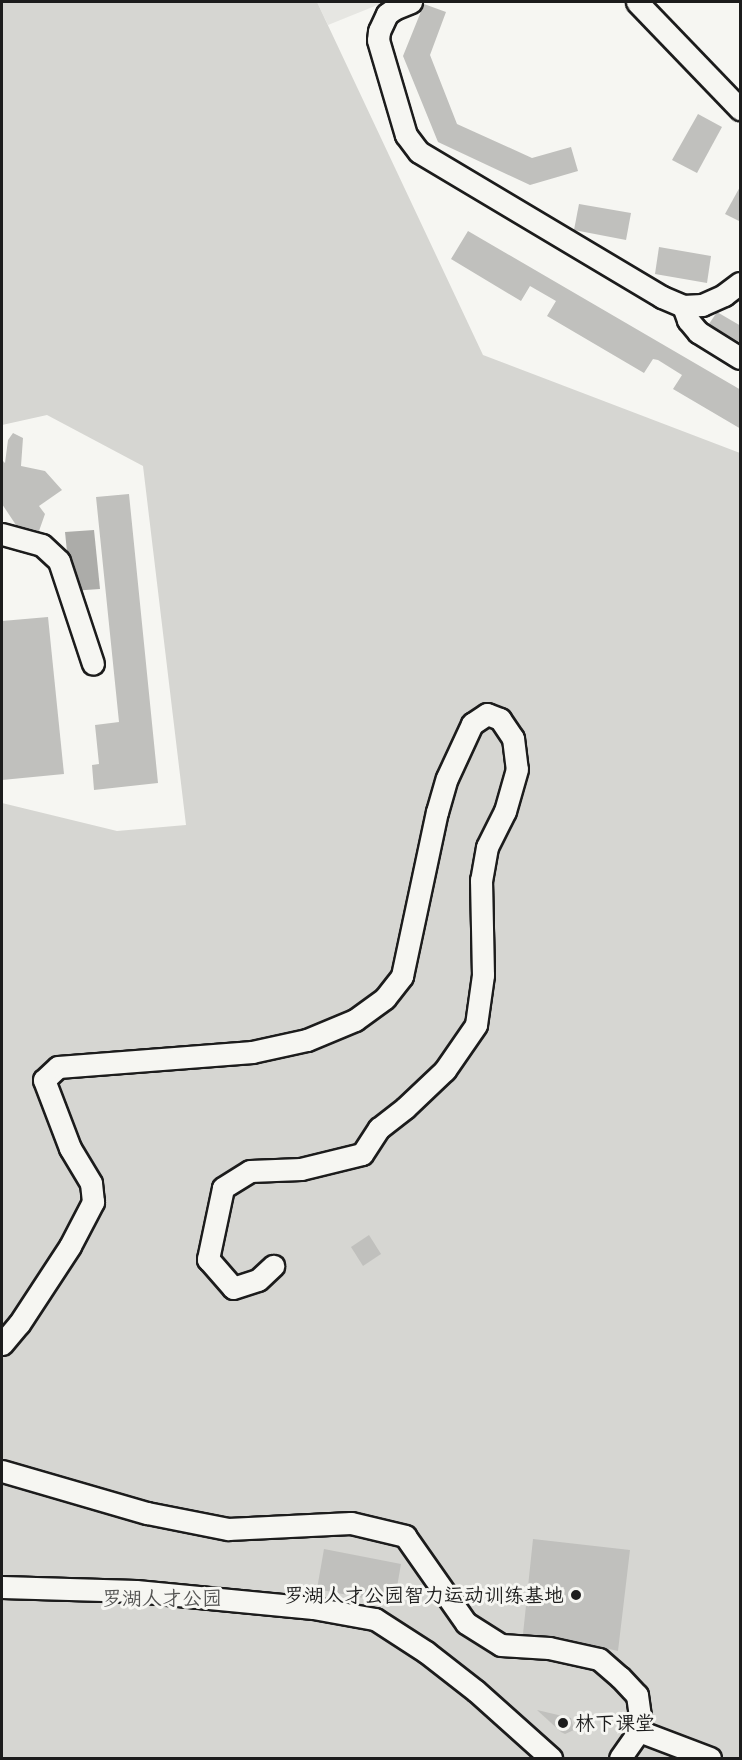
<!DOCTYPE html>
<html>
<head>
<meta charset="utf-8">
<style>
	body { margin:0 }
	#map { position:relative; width:742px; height:1760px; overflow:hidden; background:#f6f6f2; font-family:Sriracha,"LXGW WenKai TC",sans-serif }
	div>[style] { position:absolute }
	.built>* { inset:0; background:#e6e6e2 }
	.green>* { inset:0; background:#d6d6d2 }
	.water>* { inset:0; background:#acaca9 }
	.building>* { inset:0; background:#c0c0bd }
	.roads { filter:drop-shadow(2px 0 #1c1c1c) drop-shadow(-2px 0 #1c1c1c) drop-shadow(0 2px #1c1c1c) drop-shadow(0 -2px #1c1c1c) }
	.minor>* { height:21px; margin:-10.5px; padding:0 10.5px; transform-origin:10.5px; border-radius:10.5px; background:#f6f6f2 }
	.dots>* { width:16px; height:16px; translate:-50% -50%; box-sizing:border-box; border:3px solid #f6f6f2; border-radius:50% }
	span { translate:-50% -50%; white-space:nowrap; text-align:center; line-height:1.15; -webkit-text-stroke:6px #f6f6f2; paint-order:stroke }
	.poi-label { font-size:20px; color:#1c1c1c }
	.right { translate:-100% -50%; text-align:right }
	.left { translate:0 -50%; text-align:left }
	.park-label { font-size:20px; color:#545453 }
	.frame { position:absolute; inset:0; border:3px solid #1c1c1c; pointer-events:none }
</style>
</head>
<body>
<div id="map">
	<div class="built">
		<i style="clip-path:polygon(317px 2px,385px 2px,328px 25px)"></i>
	</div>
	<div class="green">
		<i style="clip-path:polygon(2px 2px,317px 2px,483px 355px,740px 453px,740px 1758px,2px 1758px,2px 803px,117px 831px,186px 825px,143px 466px,47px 415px,2px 425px)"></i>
	</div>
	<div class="water">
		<i style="clip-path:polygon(94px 530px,100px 589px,71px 591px,65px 532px)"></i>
	</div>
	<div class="building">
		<i style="clip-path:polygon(424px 4px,446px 12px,430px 55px,457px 124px,532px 158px,571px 147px,578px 171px,530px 185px,438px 142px,403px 56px)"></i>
		<i style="clip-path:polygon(698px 114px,722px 127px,697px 173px,672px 160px)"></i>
		<i style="clip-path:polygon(741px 185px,741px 222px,725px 214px)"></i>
		<i style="clip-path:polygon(579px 204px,631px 213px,626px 240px,574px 230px)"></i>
		<i style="clip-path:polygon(468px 231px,741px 390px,741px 429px,673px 389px,682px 375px,658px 360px,653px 359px,644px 373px,547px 316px,556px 301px,530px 286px,521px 301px,451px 259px)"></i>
		<i style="clip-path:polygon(659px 247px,711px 256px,707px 283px,655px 274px)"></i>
		<i style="clip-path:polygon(717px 312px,741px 326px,741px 343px,709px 324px)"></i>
		<i style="clip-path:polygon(13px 433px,23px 438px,21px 466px,45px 471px,62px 490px,39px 506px,45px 514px,39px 531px,16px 525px,2px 504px,2px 460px,5px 463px,8px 440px)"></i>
		<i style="clip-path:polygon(129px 494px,158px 783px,94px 790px,92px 765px,99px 764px,95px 725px,119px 722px,96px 497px)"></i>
		<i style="clip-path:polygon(48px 617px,64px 774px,2px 780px,2px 621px)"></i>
		<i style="clip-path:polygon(369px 1235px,381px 1254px,363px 1266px,351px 1247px)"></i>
		<i style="clip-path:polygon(533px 1539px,630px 1550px,618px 1651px,552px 1636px,523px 1634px)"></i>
		<i style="clip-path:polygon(324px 1549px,401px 1564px,394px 1604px,317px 1589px)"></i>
		<i style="clip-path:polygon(537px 1710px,571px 1718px,574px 1730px,565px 1734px,561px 1732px)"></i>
	</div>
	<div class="roads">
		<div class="minor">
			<i style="left:411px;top:2px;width:18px;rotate:158deg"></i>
			<i style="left:394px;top:9px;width:9px;rotate:144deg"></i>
			<i style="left:387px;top:14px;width:19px;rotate:115deg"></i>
			<i style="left:379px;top:31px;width:9px;rotate:96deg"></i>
			<i style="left:378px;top:40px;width:99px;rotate:73.6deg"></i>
			<i style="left:406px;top:135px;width:21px;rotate:53deg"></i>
			<i style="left:419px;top:152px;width:283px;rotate:30.8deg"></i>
			<i style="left:662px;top:297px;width:23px;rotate:23deg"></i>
			<i style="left:683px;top:306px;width:19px;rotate:-3deg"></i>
			<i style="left:702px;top:305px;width:24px;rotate:-24deg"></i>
			<i style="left:724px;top:295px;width:20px;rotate:-37deg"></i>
			<i style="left:637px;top:2px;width:149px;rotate:46.1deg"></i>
			<i style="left:683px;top:306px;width:15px;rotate:70deg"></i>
			<i style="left:688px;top:320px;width:16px;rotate:50deg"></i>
			<i style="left:698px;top:332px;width:49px;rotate:31.8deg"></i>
			<i style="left:2px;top:534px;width:41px;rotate:15.4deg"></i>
			<i style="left:42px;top:545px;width:23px;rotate:43deg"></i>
			<i style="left:59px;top:561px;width:108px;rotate:71.7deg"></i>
			<i style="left:2px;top:1344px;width:26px;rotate:-50deg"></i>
			<i style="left:19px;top:1324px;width:93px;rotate:-56.8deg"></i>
			<i style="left:70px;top:1246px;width:50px;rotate:-62.4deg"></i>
			<i style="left:93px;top:1202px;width:19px;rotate:-96deg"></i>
			<i style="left:91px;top:1183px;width:41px;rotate:-121deg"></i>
			<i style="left:70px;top:1148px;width:73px;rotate:-110.9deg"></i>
			<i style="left:44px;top:1080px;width:19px;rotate:-43deg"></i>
			<i style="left:58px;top:1067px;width:195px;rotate:-4.4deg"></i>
			<i style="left:252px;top:1052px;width:56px;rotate:-12.3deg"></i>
			<i style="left:307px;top:1040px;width:52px;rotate:-22.6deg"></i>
			<i style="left:355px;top:1020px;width:37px;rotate:-36deg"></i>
			<i style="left:385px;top:998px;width:28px;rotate:-52deg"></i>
			<i style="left:402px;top:976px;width:168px;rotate:-78deg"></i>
			<i style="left:437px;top:812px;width:35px;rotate:-74deg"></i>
			<i style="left:447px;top:778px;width:60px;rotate:-65.2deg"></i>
			<i style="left:472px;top:724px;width:18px;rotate:-34deg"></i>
			<i style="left:487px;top:714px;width:14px;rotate:21deg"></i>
			<i style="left:500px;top:719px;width:23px;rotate:56deg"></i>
			<i style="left:513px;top:738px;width:31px;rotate:83deg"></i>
			<i style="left:517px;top:769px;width:44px;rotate:105.9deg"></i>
			<i style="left:505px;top:811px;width:40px;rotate:116.6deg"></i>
			<i style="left:487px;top:847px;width:34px;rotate:100deg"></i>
			<i style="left:481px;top:880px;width:95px;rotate:88.8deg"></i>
			<i style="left:483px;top:975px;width:50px;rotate:98deg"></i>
			<i style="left:476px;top:1025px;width:55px;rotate:124.6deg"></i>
			<i style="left:445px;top:1070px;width:55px;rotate:136.5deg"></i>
			<i style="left:405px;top:1108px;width:33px;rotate:142deg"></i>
			<i style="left:379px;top:1128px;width:31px;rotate:123deg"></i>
			<i style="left:362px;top:1154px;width:63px;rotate:166.2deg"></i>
			<i style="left:301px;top:1169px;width:51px;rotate:177.8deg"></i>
			<i style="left:250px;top:1171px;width:32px;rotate:148deg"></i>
			<i style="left:223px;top:1188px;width:73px;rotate:101.9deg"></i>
			<i style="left:208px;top:1259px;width:38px;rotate:49deg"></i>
			<i style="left:233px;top:1288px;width:26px;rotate:-18deg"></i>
			<i style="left:258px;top:1280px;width:21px;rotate:-43deg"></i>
			<i style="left:2px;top:1471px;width:151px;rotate:16.2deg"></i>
			<i style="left:147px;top:1513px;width:83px;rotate:11.2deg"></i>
			<i style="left:228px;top:1529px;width:123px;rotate:-2.8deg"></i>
			<i style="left:351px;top:1523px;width:56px;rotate:13.5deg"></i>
			<i style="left:405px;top:1536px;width:106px;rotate:55deg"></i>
			<i style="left:466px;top:1623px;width:41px;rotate:32.2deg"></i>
			<i style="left:501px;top:1645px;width:48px;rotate:3.6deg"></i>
			<i style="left:549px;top:1648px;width:51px;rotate:12.4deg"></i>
			<i style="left:599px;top:1659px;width:28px;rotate:41deg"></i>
			<i style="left:620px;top:1677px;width:25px;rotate:47deg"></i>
			<i style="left:637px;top:1695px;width:27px;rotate:82deg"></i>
			<i style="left:641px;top:1722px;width:9px;rotate:103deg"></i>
			<i style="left:639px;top:1731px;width:33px;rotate:125deg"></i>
			<i style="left:2px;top:1587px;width:134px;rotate:1.7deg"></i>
			<i style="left:136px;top:1591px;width:178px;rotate:5.5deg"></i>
			<i style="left:313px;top:1608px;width:63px;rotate:10.1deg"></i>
			<i style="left:375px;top:1619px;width:61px;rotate:32.9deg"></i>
			<i style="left:426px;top:1652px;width:63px;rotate:38deg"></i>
			<i style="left:476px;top:1691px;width:101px;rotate:41.8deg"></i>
			<i style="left:639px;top:1731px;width:76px;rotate:20.8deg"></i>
		</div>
	</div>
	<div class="dots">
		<i style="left:576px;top:1595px;background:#1c1c1c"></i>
		<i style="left:563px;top:1723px;background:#1c1c1c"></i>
	</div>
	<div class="poi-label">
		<span class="right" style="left:564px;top:1595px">罗湖人才公园智力运动训练基地</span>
		<span class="left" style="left:575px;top:1723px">林下课堂</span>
	</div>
	<div class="park-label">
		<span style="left:162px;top:1598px">罗湖人才公园</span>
	</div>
	<div class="frame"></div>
</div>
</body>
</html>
